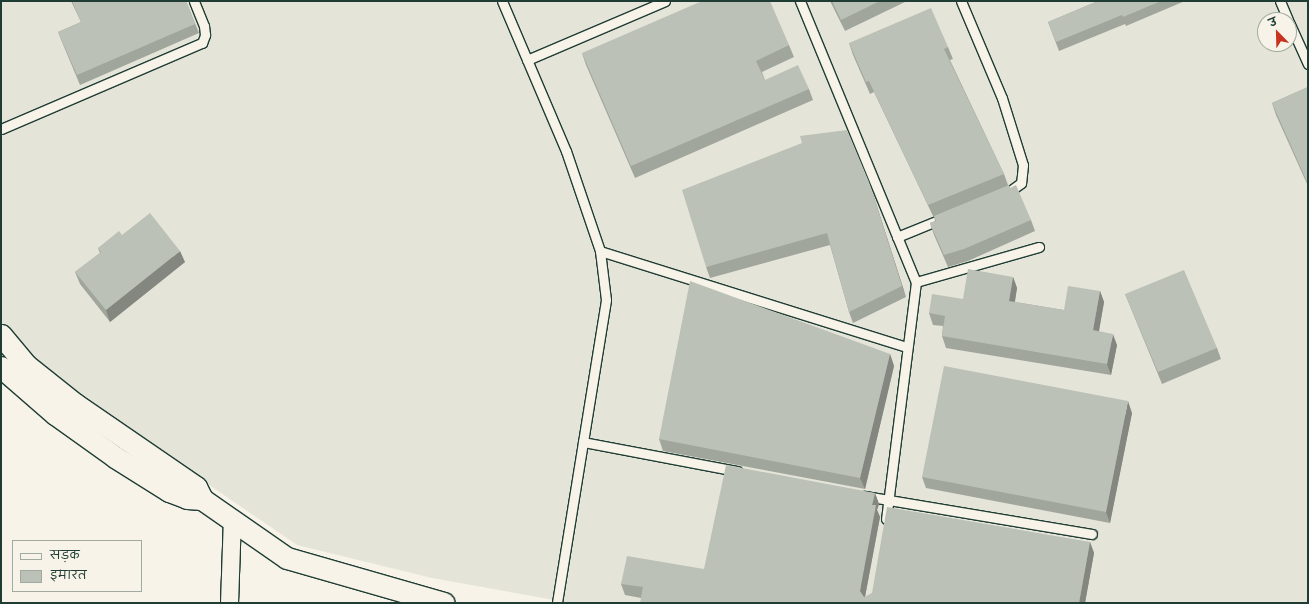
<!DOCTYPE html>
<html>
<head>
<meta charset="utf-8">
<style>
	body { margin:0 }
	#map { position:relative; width:1309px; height:604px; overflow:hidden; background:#f7f3e8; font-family:Caveat,"Playpen Sans Deva",sans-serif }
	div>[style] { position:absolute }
	.built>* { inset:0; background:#e5e4d9 }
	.roads { filter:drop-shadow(1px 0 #1f3d34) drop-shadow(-1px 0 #1f3d34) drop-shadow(0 1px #1f3d34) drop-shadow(0 -1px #1f3d34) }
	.service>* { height:9px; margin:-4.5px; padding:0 4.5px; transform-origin:4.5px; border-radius:4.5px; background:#f7f3e8 }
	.minor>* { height:17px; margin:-8.5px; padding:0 8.5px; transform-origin:8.5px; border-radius:8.5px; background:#f7f3e8 }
	.tertiary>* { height:21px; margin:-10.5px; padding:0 10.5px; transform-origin:10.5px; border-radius:10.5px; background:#f7f3e8 }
	.wall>* { inset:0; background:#a1a69d }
	.shaded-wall>* { inset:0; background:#83877f }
	.building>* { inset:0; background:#bbc1b6 }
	span { translate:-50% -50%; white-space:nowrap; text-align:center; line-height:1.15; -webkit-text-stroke:3.5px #f7f3e8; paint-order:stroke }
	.frame { position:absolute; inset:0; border:2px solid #1f3d34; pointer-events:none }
	.legend { position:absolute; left:12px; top:540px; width:130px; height:52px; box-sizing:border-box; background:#f7f3e8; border:1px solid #a1aaa0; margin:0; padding:5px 7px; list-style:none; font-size:12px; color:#1f3d34 }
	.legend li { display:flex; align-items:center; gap:8px; height:20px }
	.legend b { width:20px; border:1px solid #a1aaa0 }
	.north { position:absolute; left:1257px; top:12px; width:40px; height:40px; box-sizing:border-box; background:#f7f3e8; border:1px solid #a1aaa0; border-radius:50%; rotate:337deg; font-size:11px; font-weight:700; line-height:16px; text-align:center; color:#1f3d34 }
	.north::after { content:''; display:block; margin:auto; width:14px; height:18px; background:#c8321e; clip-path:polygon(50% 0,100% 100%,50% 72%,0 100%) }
</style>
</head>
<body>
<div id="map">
	<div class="built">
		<i style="clip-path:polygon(evenodd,1px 1px,1308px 1px,1308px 603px,571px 603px,432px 578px,297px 545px,126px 428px,7px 340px,1px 330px,1px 1px,1265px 20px,1289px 20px,1289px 44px,1265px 44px,1265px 20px)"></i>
	</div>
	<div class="roads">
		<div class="service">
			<i style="left:502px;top:1px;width:163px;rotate:66.9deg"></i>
			<i style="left:566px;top:151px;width:106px;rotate:71.2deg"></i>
			<i style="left:600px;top:251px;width:49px;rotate:83deg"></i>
			<i style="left:606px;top:300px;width:307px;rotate:99.2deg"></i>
			<i style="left:800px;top:1px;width:304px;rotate:67.6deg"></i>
			<i style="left:916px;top:282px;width:239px;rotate:97.2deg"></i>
			<i style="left:961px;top:1px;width:105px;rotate:67.1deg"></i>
			<i style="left:1002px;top:98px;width:70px;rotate:72.6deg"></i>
			<i style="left:1023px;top:165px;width:18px;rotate:96deg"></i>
			<i style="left:1021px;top:183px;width:17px;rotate:144deg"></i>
			<i style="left:1280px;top:1px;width:21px;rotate:67deg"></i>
			<i style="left:1289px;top:22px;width:46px;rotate:65.7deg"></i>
			<i style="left:527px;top:60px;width:150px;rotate:-23.1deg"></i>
			<i style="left:1px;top:129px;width:219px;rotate:-23.2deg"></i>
			<i style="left:202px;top:43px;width:9px;rotate:-69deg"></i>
			<i style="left:205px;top:35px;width:9px;rotate:-96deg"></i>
			<i style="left:204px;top:26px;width:27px;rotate:-112deg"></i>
			<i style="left:897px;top:237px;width:48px;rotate:-22.2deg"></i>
			<i style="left:600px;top:251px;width:322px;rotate:17.4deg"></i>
			<i style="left:916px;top:282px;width:128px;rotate:-15.9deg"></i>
			<i style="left:583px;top:442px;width:157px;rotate:10.7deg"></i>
			<i style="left:865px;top:496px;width:230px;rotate:9.5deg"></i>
		</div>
		<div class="minor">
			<i style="left:229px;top:603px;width:84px;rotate:-88deg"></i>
		</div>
		<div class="tertiary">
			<i style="left:1px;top:335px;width:39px;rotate:50deg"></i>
			<i style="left:26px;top:365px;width:63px;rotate:38.5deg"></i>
			<i style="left:75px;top:404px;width:147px;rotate:34.4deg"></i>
			<i style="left:196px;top:487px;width:13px;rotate:63deg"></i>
			<i style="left:1px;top:367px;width:72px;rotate:41deg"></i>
			<i style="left:55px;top:414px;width:74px;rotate:35.6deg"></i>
			<i style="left:115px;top:457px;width:64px;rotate:32.2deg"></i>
			<i style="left:169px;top:491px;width:19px;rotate:21deg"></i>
			<i style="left:187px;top:498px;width:15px;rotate:4deg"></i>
			<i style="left:202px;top:499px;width:103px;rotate:34.8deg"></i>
			<i style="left:287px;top:558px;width:163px;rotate:16deg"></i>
		</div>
	</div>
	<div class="wall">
		<i style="clip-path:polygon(71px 1px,186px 1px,199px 33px,80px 85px,62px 42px,58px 32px,81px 22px)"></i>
		<i style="clip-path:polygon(830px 1px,907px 1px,845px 31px)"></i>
		<i style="clip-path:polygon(1098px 1px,1185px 1px,1126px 26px,1125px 24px,1059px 51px,1048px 22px)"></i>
		<i style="clip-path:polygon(849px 43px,948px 47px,953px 59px,950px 60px,1004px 174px,1008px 185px,1010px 188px,1031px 220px,1035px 231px,968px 261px,948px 267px,934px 235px,930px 223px,935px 221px,934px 216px,933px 216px,874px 92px,870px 94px,853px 55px)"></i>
		<i style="clip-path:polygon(789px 45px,794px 57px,762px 72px,765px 80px,809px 89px,813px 100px,635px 178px,586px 65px,582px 53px)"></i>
		<i style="clip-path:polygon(1308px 87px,1308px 186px,1276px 115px,1272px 103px)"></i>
		<i style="clip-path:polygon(873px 194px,906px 297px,853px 323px,849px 312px,830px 245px,710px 278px,706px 267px)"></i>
		<i style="clip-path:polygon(122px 235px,185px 262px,110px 322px,80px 284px,75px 272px,100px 253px,98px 248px)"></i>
		<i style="clip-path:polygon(1013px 277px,1017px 288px,1015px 302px,1064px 310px,1100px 291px,1104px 302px,1099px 331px,1117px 345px,1111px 375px,946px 348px,942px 336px,943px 326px,933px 325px,929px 313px,963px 299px)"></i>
		<i style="clip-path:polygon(1125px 294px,1217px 348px,1221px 359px,1162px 384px)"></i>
		<i style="clip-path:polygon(890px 354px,894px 366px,865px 489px,663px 451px,659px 439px)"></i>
		<i style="clip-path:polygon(1132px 413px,1110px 523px,926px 488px,922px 477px)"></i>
		<i style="clip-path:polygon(875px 493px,879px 504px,877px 510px,880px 517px,865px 597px,1090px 542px,1094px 553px,1085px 603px,641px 598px,625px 595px,621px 584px,704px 569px)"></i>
	</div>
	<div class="shaded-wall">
		<i style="clip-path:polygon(869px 182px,873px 194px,906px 297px,902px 286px)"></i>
		<i style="clip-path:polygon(180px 251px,185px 262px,110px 322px,106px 310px)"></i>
		<i style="clip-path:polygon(1013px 277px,1017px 288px,1013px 312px,1009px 301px)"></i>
		<i style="clip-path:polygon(1100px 291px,1104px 302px,1097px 342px,1093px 330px)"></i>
		<i style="clip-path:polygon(1113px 334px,1117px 345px,1111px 375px,1107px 364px)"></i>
		<i style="clip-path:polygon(890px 354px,894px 366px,865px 489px,860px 478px)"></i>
		<i style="clip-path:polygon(1128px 401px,1132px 413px,1110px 523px,1106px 512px)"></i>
		<i style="clip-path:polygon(875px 493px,879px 504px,877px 510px,880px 517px,864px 602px,860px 591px,872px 505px)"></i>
		<i style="clip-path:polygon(1090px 542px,1094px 553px,1085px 603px,1079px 603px)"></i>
	</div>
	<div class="building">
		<i style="clip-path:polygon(72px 1px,186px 1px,195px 24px,77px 75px,58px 32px,81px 22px)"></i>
		<i style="clip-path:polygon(702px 1px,770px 1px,789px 45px,756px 61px,765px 80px,798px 65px,809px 89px,631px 166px,582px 53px)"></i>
		<i style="clip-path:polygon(832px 1px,880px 1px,841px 20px)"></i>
		<i style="clip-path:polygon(1098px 1px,1161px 1px,1123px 17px,1122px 15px,1056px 42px,1048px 22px)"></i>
		<i style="clip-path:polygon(931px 8px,948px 47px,944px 49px,1004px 174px,928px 205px,869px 81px,866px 82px,849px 43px)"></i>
		<i style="clip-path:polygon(1308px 87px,1308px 184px,1272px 103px)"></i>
		<i style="clip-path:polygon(847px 130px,869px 182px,902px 286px,849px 312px,827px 233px,706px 267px,682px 190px,802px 143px,800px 136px)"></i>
		<i style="clip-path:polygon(1009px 185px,1010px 188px,1016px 185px,1031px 220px,964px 249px,944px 255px,930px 223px,936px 221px,934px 216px)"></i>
		<i style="clip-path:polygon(150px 213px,180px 251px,106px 310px,75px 272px,101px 252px,98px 248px,119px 231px,122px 235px)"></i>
		<i style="clip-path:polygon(968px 269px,1013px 277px,1009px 301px,1064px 310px,1068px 286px,1100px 291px,1093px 330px,1113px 334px,1107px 364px,942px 336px,945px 316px,929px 313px,932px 294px,963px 299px)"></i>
		<i style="clip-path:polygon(1184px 270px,1217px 348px,1158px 372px,1125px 294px)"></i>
		<i style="clip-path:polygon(690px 281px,890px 354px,860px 478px,659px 439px)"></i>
		<i style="clip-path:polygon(944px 366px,1128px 401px,1106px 512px,922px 477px)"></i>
		<i style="clip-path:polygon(726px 465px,875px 493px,872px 505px,876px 505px,860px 591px,864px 597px,872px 593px,887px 507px,1090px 542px,1079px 603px,640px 603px,643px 587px,621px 584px,627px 556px,704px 569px)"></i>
	</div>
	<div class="frame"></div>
	<ul class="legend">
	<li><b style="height:5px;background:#f7f3e8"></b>सड़क</li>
	<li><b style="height:11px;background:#bbc1b6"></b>इमारत</li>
	</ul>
	<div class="north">उ</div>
</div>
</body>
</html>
